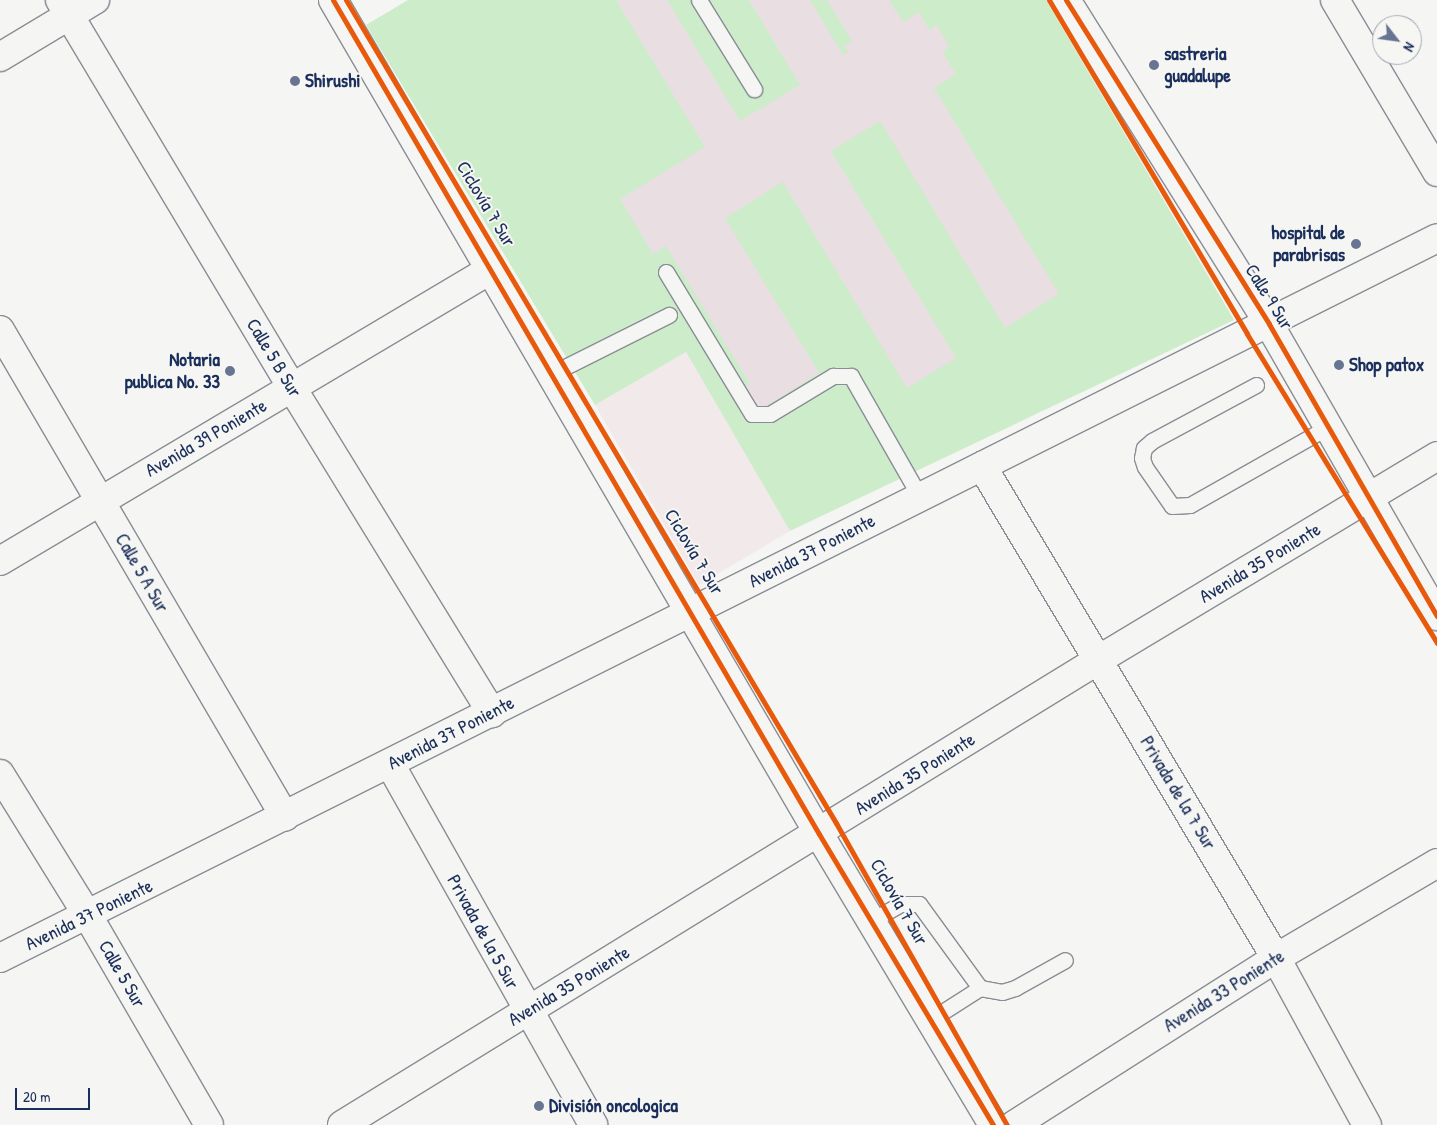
<!DOCTYPE html>
<html>
<head>
<meta charset="utf-8">
<style>
	body { margin:0 }
	#map { position:relative; width:1437px; height:1125px; overflow:hidden; background:#f5f5f3; font-family:"Patrick Hand",sans-serif }
	div>[style] { position:absolute }
	.built>* { inset:0; background:#f2e9eb }
	.green>* { inset:0; background:#ccecca }
	.building>* { inset:0; background:#e9dee2 }
	.roads { filter:drop-shadow(1px 0 #898d95) drop-shadow(-1px 0 #898d95) drop-shadow(0 1px #898d95) drop-shadow(0 -1px #898d95) }
	.lane>* { height:15px; margin:-7.5px; padding:0 7.5px; transform-origin:7.5px; border-radius:7.5px; background:#f5f5f3 }
	.street>* { height:28px; margin:-14px; padding:0 14px; transform-origin:14px; border-radius:14px; background:#f5f5f3 }
	.secondary>* { height:28px; margin:-14px; padding:0 14px; transform-origin:14px; border-radius:14px; background:#f5f5f3 }
	.cycleway>* { height:5px; margin:-2.5px; padding:0 2.5px; transform-origin:2.5px; border-radius:2.5px; background:#e8590c }
	.dots>* { width:14px; height:14px; translate:-50% -50%; box-sizing:border-box; border:2px solid #f6f6f2; border-radius:50% }
	span { translate:-50% -50%; white-space:nowrap; text-align:center; line-height:1.15; -webkit-text-stroke:4px #f6f6f2; paint-order:stroke }
	.poi-label { font-size:19px; color:#1b2f5e; font-weight:700 }
	.left { translate:0 -50%; text-align:left }
	.right { translate:-100% -50%; text-align:right }
	.street-label { font-size:19px; color:#1b2f5e }
	.north { position:absolute; left:1372px; top:15px; width:50px; height:50px; box-sizing:border-box; background:#f6f6f2; border:1px solid #9ea6b7; border-radius:50%; rotate:120deg; font-size:14px; font-weight:700; line-height:20px; text-align:center; color:#1b2f5e }
	.north::after { content:''; display:block; margin:auto; width:18px; height:22px; background:#677492; clip-path:polygon(50% 0,100% 100%,50% 72%,0 100%) }
	.scale { position:absolute; left:15px; top:1088px; width:75px; height:22px; box-sizing:border-box; border:2px solid #1b2f5e; border-top:0; padding-left:6px; font-size:15px; line-height:18px; white-space:nowrap; color:#1b2f5e; -webkit-text-stroke:4px #f6f6f2; paint-order:stroke }
</style>
</head>
<body>
<div id="map">
	<div class="built">
		<i style="clip-path:polygon(686px 352px,790px 531px,699px 585px,595px 405px)"></i>
	</div>
	<div class="green">
		<i style="clip-path:polygon(408px 0,1046px 0,1234px 320px,790px 531px,686px 352px,595px 405px,366px 25px)"></i>
	</div>
	<div class="building">
		<i style="clip-path:polygon(616px 0,667px 0,740px 121px,800px 85px,749px 0,810px 0,843px 55px,848px 52px,844px 46px,852px 41px,827px 0,889px 0,903px 22px,919px 12px,930px 31px,936px 24px,949px 46px,943px 53px,956px 74px,934px 88px,1059px 294px,1005px 328px,880px 121px,831px 151px,956px 358px,907px 388px,783px 182px,725px 218px,819px 373px,757px 412px,743px 388px,750px 384px,666px 246px,653px 254px,620px 199px,705px 147px)"></i>
	</div>
	<div class="roads">
		<div class="lane">
			<i style="left:699px;top:0;width:105px;rotate:58.3deg"></i>
			<i style="left:666px;top:272px;width:166px;rotate:58.8deg"></i>
			<i style="left:752px;top:414px;width:18px"></i>
			<i style="left:770px;top:414px;width:74px;rotate:-31.1deg"></i>
			<i style="left:833px;top:376px;width:18px"></i>
			<i style="left:851px;top:376px;width:139px;rotate:60.3deg"></i>
			<i style="left:551px;top:374px;width:132px;rotate:-26.6deg"></i>
			<i style="left:1256px;top:385px;width:118px;rotate:151.7deg"></i>
			<i style="left:1152px;top:441px;width:11px;rotate:139deg"></i>
			<i style="left:1144px;top:448px;width:10px;rotate:101deg"></i>
			<i style="left:1142px;top:458px;width:9px;rotate:72deg"></i>
			<i style="left:1145px;top:467px;width:47px;rotate:55.3deg"></i>
			<i style="left:1172px;top:506px;width:18px;rotate:-3deg"></i>
			<i style="left:1190px;top:505px;width:159px;rotate:-29.5deg"></i>
			<i style="left:871px;top:921px;width:34px;rotate:-30deg"></i>
			<i style="left:901px;top:904px;width:18px"></i>
			<i style="left:919px;top:904px;width:104px;rotate:54deg"></i>
			<i style="left:980px;top:988px;width:59px;rotate:147.4deg"></i>
			<i style="left:980px;top:988px;width:22px;rotate:10deg"></i>
			<i style="left:1002px;top:992px;width:14px;rotate:-17deg"></i>
			<i style="left:1015px;top:988px;width:57px;rotate:-29.2deg"></i>
		</div>
		<div class="street">
			<i style="left:60px;top:0;width:452px;rotate:59.1deg"></i>
			<i style="left:292px;top:388px;width:382px;rotate:58.4deg"></i>
			<i style="left:333px;top:0;width:965px;rotate:59.77deg"></i>
			<i style="left:819px;top:834px;width:339px;rotate:59.1deg"></i>
			<i style="left:1335px;top:0;width:200px;rotate:59.3deg"></i>
			<i style="left:0;top:57px;width:111px;rotate:-31deg"></i>
			<i style="left:0;top:330px;width:564px;rotate:59.66deg"></i>
			<i style="left:982px;top:466px;width:573px;rotate:59.14deg"></i>
			<i style="left:1276px;top:958px;width:190px;rotate:61.4deg"></i>
			<i style="left:0;top:561px;width:570px;rotate:-30.71deg"></i>
			<i style="left:390px;top:764px;width:414px;rotate:60.6deg"></i>
			<i style="left:0;top:774px;width:167px;rotate:58.2deg"></i>
			<i style="left:88px;top:916px;width:241px;rotate:59.9deg"></i>
			<i style="left:0;top:958px;width:1607px;rotate:-26.61deg"></i>
			<i style="left:342px;top:1125px;width:888px;rotate:-31.59deg"></i>
			<i style="left:1098px;top:660px;width:396px;rotate:-31deg"></i>
			<i style="left:1014px;top:1125px;width:311px;rotate:-32.5deg"></i>
			<i style="left:1276px;top:958px;width:187px;rotate:-30.5deg"></i>
		</div>
		<div class="secondary">
			<i style="left:1066px;top:0;width:382px;rotate:57.9deg"></i>
			<i style="left:1269px;top:324px;width:337px;rotate:60.1deg"></i>
		</div>
	</div>
	<div class="cycleway">
		<i style="left:333px;top:0;width:965px;rotate:59.77deg"></i>
		<i style="left:819px;top:834px;width:339px;rotate:59.1deg"></i>
		<i style="left:346px;top:0;width:958px;rotate:59.23deg"></i>
		<i style="left:836px;top:823px;width:347px;rotate:60.5deg"></i>
		<i style="left:1049px;top:0;width:388px;rotate:59.3deg"></i>
		<i style="left:1247px;top:334px;width:363px;rotate:58.4deg"></i>
		<i style="left:1066px;top:0;width:382px;rotate:57.9deg"></i>
		<i style="left:1269px;top:324px;width:337px;rotate:60.1deg"></i>
	</div>
	<div class="dots">
		<i style="left:1154px;top:65px;background:#677492"></i>
		<i style="left:295px;top:81px;background:#677492"></i>
		<i style="left:1356px;top:244px;background:#677492"></i>
		<i style="left:1339px;top:365px;background:#677492"></i>
		<i style="left:230px;top:371px;background:#677492"></i>
		<i style="left:539px;top:1106px;background:#677492"></i>
	</div>
	<div class="poi-label">
		<span class="left" style="left:1164px;top:65px">sastreria<br>guadalupe</span>
		<span class="left" style="left:305px;top:81px">Shirushi</span>
		<span class="right" style="left:1345px;top:244px">hospital de<br>parabrisas</span>
		<span class="right" style="left:220px;top:371px">Notaria<br>publica No. 33</span>
		<span class="left" style="left:1349px;top:365px">Shop patox</span>
		<span class="left" style="left:549px;top:1106px">División oncologica</span>
	</div>
	<div class="street-label">
		<span style="left:486px;top:204px;rotate:59deg">Ciclovía 7 Sur</span>
		<span style="left:1269px;top:297px;rotate:58deg">Calle 9 Sur</span>
		<span style="left:274px;top:358px;rotate:59deg">Calle 5 B Sur</span>
		<span style="left:206px;top:438px;rotate:-30deg">Avenida 39 Poniente</span>
		<span style="left:812px;top:551px;rotate:-27deg">Avenida 37 Poniente</span>
		<span style="left:694px;top:552px;rotate:59deg">Ciclovía 7 Sur</span>
		<span style="left:1260px;top:563px;rotate:-31deg">Avenida 35 Poniente</span>
		<span style="left:142px;top:573px;rotate:60deg">Calle 5 A Sur</span>
		<span style="left:451px;top:733px;rotate:-27deg">Avenida 37 Poniente</span>
		<span style="left:915px;top:774px;rotate:-32deg">Avenida 35 Poniente</span>
		<span style="left:1178px;top:793px;rotate:59deg">Privada de la 7 Sur</span>
		<span style="left:899px;top:902px;rotate:60deg">Ciclovía 7 Sur</span>
		<span style="left:89px;top:915px;rotate:-26deg">Avenida 37 Poniente</span>
		<span style="left:483px;top:932px;rotate:61deg">Privada de la 5 Sur</span>
		<span style="left:122px;top:974px;rotate:60deg">Calle 5 Sur</span>
		<span style="left:569px;top:986px;rotate:-31deg">Avenida 35 Poniente</span>
		<span style="left:1224px;top:991px;rotate:-32deg">Avenida 33 Poniente</span>
	</div>
	<div class="north">N</div>
	<div class="scale">20 m</div>
</div>
</body>
</html>
